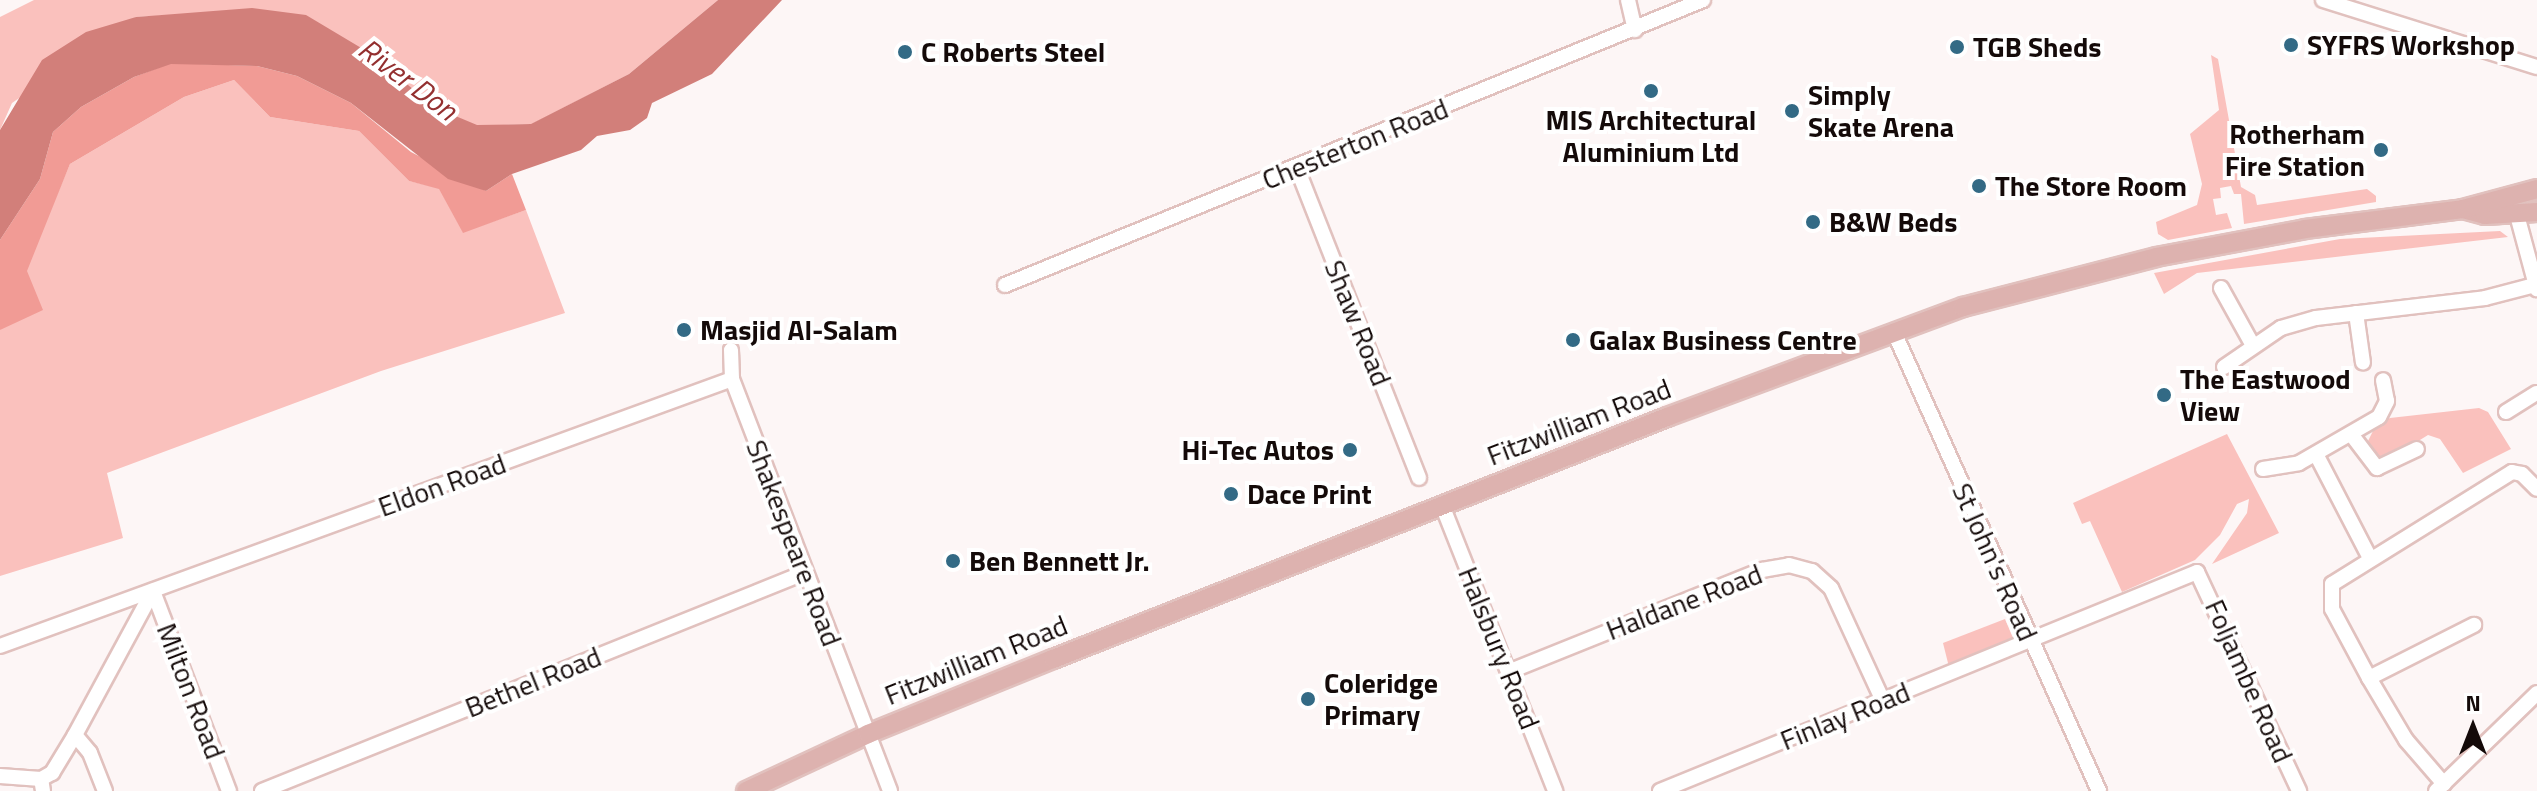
<!DOCTYPE html>
<html>
<head>
<meta charset="utf-8">
<style>
	body { margin:0 }
	#map { position:relative; width:2537px; height:791px; overflow:hidden; background:#fdf6f6; font-family:"Titillium Web",sans-serif }
	div>[style] { position:absolute }
	.green>* { inset:0; background:#fac1bd }
	.forest>* { inset:0; background:#f19b95 }
	.water>* { inset:0; background:#d27f7a }
	.roads { filter:drop-shadow(2px 0 #e1c1be) drop-shadow(-2px 0 #e1c1be) drop-shadow(0 2px #e1c1be) drop-shadow(0 -2px #e1c1be) }
	.minor>* { height:14px; margin:-7px; padding:0 7px; transform-origin:7px; border-radius:7px; background:#fff }
	.major>* { height:18px; margin:-9px; padding:0 9px; transform-origin:9px; border-radius:9px; background:#ddb2af }
	.dots>* { width:22px; height:22px; translate:-50% -50%; box-sizing:border-box; border:4px solid #fff; border-radius:50% }
	span { translate:-50% -50%; white-space:nowrap; text-align:center; line-height:1.15; -webkit-text-stroke:8px #fff; paint-order:stroke }
	.poi-label { font-size:28px; color:#140a09; font-weight:700 }
	.left { translate:0 -50%; text-align:left }
	.right { translate:-100% -50%; text-align:right }
	.street-label { font-size:28px; color:#140a09 }
	.water-label { font-size:30px; color:#943030; font-style:italic }
	.north { position:absolute; left:2433px; top:687px; width:80px; height:80px; -webkit-text-stroke:6px #fff; paint-order:stroke; rotate:0deg; font-size:22px; font-weight:700; line-height:32px; text-align:center; color:#140a09 }
	.north::after { content:''; display:block; margin:auto; width:28px; height:36px; background:#140a09; clip-path:polygon(50% 0,100% 100%,50% 72%,0 100%) }
</style>
</head>
<body>
<div id="map">
	<div class="green">
		<i style="clip-path:polygon(34px 0,718px 0,629px 74px,532px 124px,477px 126px,434px 107px,373px 55px,194px 14px,136px 17px,12px 103px,0 130px,0 17px)"></i>
		<i style="clip-path:polygon(2211px 55px,2218px 59px,2241px 187px,2255px 195px,2257px 205px,2367px 189px,2376px 196px,2376px 202px,2244px 224px,2241px 194px,2234px 194px,2231px 186px,2220px 188px,2221px 198px,2213px 199px,2216px 215px,2227px 213px,2232px 228px,2168px 240px,2158px 234px,2156px 222px,2197px 205px,2202px 184px,2190px 134px,2219px 110px)"></i>
		<i style="clip-path:polygon(234px 80px,270px 117px,359px 131px,409px 181px,439px 188px,463px 232px,526px 210px,565px 313px,381px 371px,107px 473px,123px 538px,0 576px,0 330px,70px 164px,184px 97px)"></i>
		<i style="clip-path:polygon(2500px 231px,2508px 237px,2197px 273px,2164px 294px,2154px 273px,2340px 239px)"></i>
		<i style="clip-path:polygon(2479px 408px,2488px 412px,2511px 449px,2463px 473px,2440px 439px,2428px 435px,2386px 461px,2375px 459px,2366px 445px,2376px 425px,2390px 418px)"></i>
		<i style="clip-path:polygon(2227px 434px,2279px 533px,2212px 564px,2247px 513px,2249px 499px,2237px 504px,2220px 535px,2195px 560px,2122px 592px,2090px 521px,2082px 524px,2073px 503px)"></i>
		<i style="clip-path:polygon(2005px 619px,2013px 638px,2007px 643px,1949px 667px,1943px 643px)"></i>
	</div>
	<div class="forest">
		<i style="clip-path:polygon(171px 63px,257px 66px,297px 76px,351px 103px,411px 152px,486px 191px,512px 174px,526px 210px,463px 233px,439px 189px,409px 181px,359px 131px,270px 117px,234px 80px,184px 97px,70px 164px,27px 271px,43px 310px,0 330px,0 240px,40px 179px,53px 132px,81px 107px,134px 77px)"></i>
	</div>
	<div class="water">
		<i style="clip-path:polygon(718px 0,782px 0,712px 74px,652px 103px,647px 118px,630px 130px,597px 136px,581px 150px,512px 174px,486px 191px,448px 179px,351px 103px,297px 76px,257px 66px,171px 64px,134px 77px,81px 107px,53px 132px,40px 179px,0 240px,0 130px,42px 60px,86px 32px,136px 17px,252px 8px,306px 15px,373px 55px,434px 107px,477px 125px,531px 124px,629px 74px)"></i>
	</div>
	<div class="roads">
		<div class="minor">
			<i style="left:1628px;top:0;width:31px;rotate:77deg"></i>
			<i style="left:2323px;top:0;width:224px;rotate:17.4deg"></i>
			<i style="left:1297px;top:168px;width:333px;rotate:68.5deg"></i>
			<i style="left:2517px;top:215px;width:77px;rotate:74.9deg"></i>
			<i style="left:1005px;top:285px;width:754px;rotate:-22.21deg"></i>
			<i style="left:2221px;top:288px;width:64px;rotate:61deg"></i>
			<i style="left:2356px;top:313px;width:50px;rotate:82deg"></i>
			<i style="left:1894px;top:332px;width:503px;rotate:65.93deg"></i>
			<i style="left:731px;top:350px;width:29px;rotate:88deg"></i>
			<i style="left:732px;top:379px;width:441px;rotate:69deg"></i>
			<i style="left:2224px;top:367px;width:69px;rotate:-34.4deg"></i>
			<i style="left:2281px;top:328px;width:36px;rotate:-16deg"></i>
			<i style="left:2316px;top:318px;width:170px;rotate:-6.7deg"></i>
			<i style="left:2485px;top:298px;width:52px;rotate:-14.6deg"></i>
			<i style="left:2506px;top:412px;width:36px;rotate:-32deg"></i>
			<i style="left:2351px;top:434px;width:43px;rotate:52.6deg"></i>
			<i style="left:2377px;top:468px;width:44px;rotate:-25.4deg"></i>
			<i style="left:2316px;top:454px;width:117px;rotate:62.6deg"></i>
			<i style="left:2263px;top:469px;width:36px;rotate:-9deg"></i>
			<i style="left:2299px;top:463px;width:92px;rotate:-29.9deg"></i>
			<i style="left:2379px;top:417px;width:18px;rotate:-63deg"></i>
			<i style="left:2387px;top:401px;width:21px;rotate:-101deg"></i>
			<i style="left:1442px;top:505px;width:308px;rotate:68.4deg"></i>
			<i style="left:153px;top:591px;width:214px;rotate:69.2deg"></i>
			<i style="left:0;top:646px;width:779px;rotate:-20.04deg"></i>
			<i style="left:1508px;top:672px;width:274px;rotate:-21.9deg"></i>
			<i style="left:1762px;top:570px;width:27px;rotate:-10deg"></i>
			<i style="left:1789px;top:565px;width:24px;rotate:15deg"></i>
			<i style="left:1812px;top:571px;width:25px;rotate:42deg"></i>
			<i style="left:1831px;top:588px;width:124px;rotate:65.3deg"></i>
			<i style="left:2369px;top:678px;width:118px;rotate:-26.8deg"></i>
			<i style="left:75px;top:735px;width:23px;rotate:50deg"></i>
			<i style="left:90px;top:753px;width:41px;rotate:68.5deg"></i>
			<i style="left:0;top:776px;width:41px;rotate:4.2deg"></i>
			<i style="left:2444px;top:784px;width:58px;rotate:-130.8deg"></i>
			<i style="left:2406px;top:740px;width:72px;rotate:-120.8deg"></i>
			<i style="left:2369px;top:678px;width:78px;rotate:-118.2deg"></i>
			<i style="left:2332px;top:609px;width:25px;rotate:-90deg"></i>
			<i style="left:2332px;top:584px;width:212px;rotate:-31.9deg"></i>
			<i style="left:2512px;top:472px;width:10px;rotate:11deg"></i>
			<i style="left:2522px;top:474px;width:21px;rotate:45deg"></i>
			<i style="left:43px;top:791px;width:12px;rotate:-99deg"></i>
			<i style="left:41px;top:779px;width:13px;rotate:-29deg"></i>
			<i style="left:52px;top:773px;width:44px;rotate:-58.8deg"></i>
			<i style="left:75px;top:735px;width:164px;rotate:-61.6deg"></i>
			<i style="left:262px;top:791px;width:584px;rotate:-21.91deg"></i>
			<i style="left:1660px;top:791px;width:580px;rotate:-22.19deg"></i>
			<i style="left:2197px;top:572px;width:242px;rotate:65deg"></i>
			<i style="left:2436px;top:791px;width:141px;rotate:-44.1deg"></i>
		</div>
		<div class="major">
			<i style="left:2463px;top:209px;width:23px;rotate:15deg"></i>
			<i style="left:2485px;top:215px;width:52px;rotate:-3.3deg"></i>
			<i style="left:746px;top:791px;width:135px;rotate:-25deg"></i>
			<i style="left:868px;top:734px;width:200px;rotate:-22.1deg"></i>
			<i style="left:1053px;top:659px;width:660px;rotate:-21.51deg"></i>
			<i style="left:1667px;top:417px;width:316px;rotate:-20.4deg"></i>
			<i style="left:1963px;top:307px;width:199px;rotate:-14.5deg"></i>
			<i style="left:2156px;top:257px;width:152px;rotate:-10.6deg"></i>
			<i style="left:2305px;top:229px;width:159px;rotate:-7.2deg"></i>
			<i style="left:2463px;top:209px;width:77px;rotate:-15.1deg"></i>
		</div>
	</div>
	<div class="dots">
		<i style="left:2291px;top:45px;background:#336a85"></i>
		<i style="left:1957px;top:47px;background:#336a85"></i>
		<i style="left:905px;top:52px;background:#336a85"></i>
		<i style="left:1651px;top:91px;background:#336a85"></i>
		<i style="left:1792px;top:111px;background:#336a85"></i>
		<i style="left:2381px;top:150px;background:#336a85"></i>
		<i style="left:1979px;top:186px;background:#336a85"></i>
		<i style="left:1813px;top:222px;background:#336a85"></i>
		<i style="left:684px;top:330px;background:#336a85"></i>
		<i style="left:1573px;top:340px;background:#336a85"></i>
		<i style="left:2164px;top:395px;background:#336a85"></i>
		<i style="left:1350px;top:450px;background:#336a85"></i>
		<i style="left:1231px;top:494px;background:#336a85"></i>
		<i style="left:953px;top:561px;background:#336a85"></i>
		<i style="left:1308px;top:699px;background:#336a85"></i>
	</div>
	<div class="poi-label">
		<span class="left" style="left:2307px;top:45px">SYFRS Workshop</span>
		<span class="left" style="left:1973px;top:47px">TGB Sheds</span>
		<span class="left" style="left:921px;top:52px">C Roberts Steel</span>
		<span class="left" style="left:1808px;top:111px">Simply<br>Skate Arena</span>
		<span style="left:1651px;top:136px">MIS Architectural<br>Aluminium Ltd</span>
		<span class="right" style="left:2365px;top:150px">Rotherham<br>Fire Station</span>
		<span class="left" style="left:1995px;top:186px">The Store Room</span>
		<span class="left" style="left:1829px;top:222px">B&amp;W Beds</span>
		<span class="left" style="left:700px;top:330px">Masjid Al-Salam</span>
		<span class="left" style="left:1589px;top:340px">Galax Business Centre</span>
		<span class="left" style="left:2180px;top:395px">The Eastwood<br>View</span>
		<span class="right" style="left:1334px;top:450px">Hi-Tec Autos</span>
		<span class="left" style="left:1247px;top:494px">Dace Print</span>
		<span class="left" style="left:969px;top:561px">Ben Bennett Jr.</span>
		<span class="left" style="left:1324px;top:699px">Coleridge<br>Primary</span>
	</div>
	<div class="street-label">
		<span style="left:1355px;top:144px;rotate:-22deg">Chesterton Road</span>
		<span style="left:1358px;top:323px;rotate:68deg">Shaw Road</span>
		<span style="left:1579px;top:422px;rotate:-21deg">Fitzwilliam Road</span>
		<span style="left:442px;top:485px;rotate:-20deg">Eldon Road</span>
		<span style="left:794px;top:543px;rotate:69deg">Shakespeare Road</span>
		<span style="left:1995px;top:562px;rotate:66deg">St John's Road</span>
		<span style="left:1684px;top:602px;rotate:-21deg">Haldane Road</span>
		<span style="left:1499px;top:648px;rotate:68deg">Halsbury Road</span>
		<span style="left:976px;top:660px;rotate:-22deg">Fitzwilliam Road</span>
		<span style="left:2249px;top:681px;rotate:66deg">Foljambe Road</span>
		<span style="left:533px;top:682px;rotate:-22deg">Bethel Road</span>
		<span style="left:191px;top:691px;rotate:69deg">Milton Road</span>
		<span style="left:1845px;top:716px;rotate:-22deg">Finlay Road</span>
	</div>
	<div class="water-label">
		<span style="left:408px;top:79px;rotate:37deg">River Don</span>
	</div>
	<div class="north">N</div>
</div>
</body>
</html>
